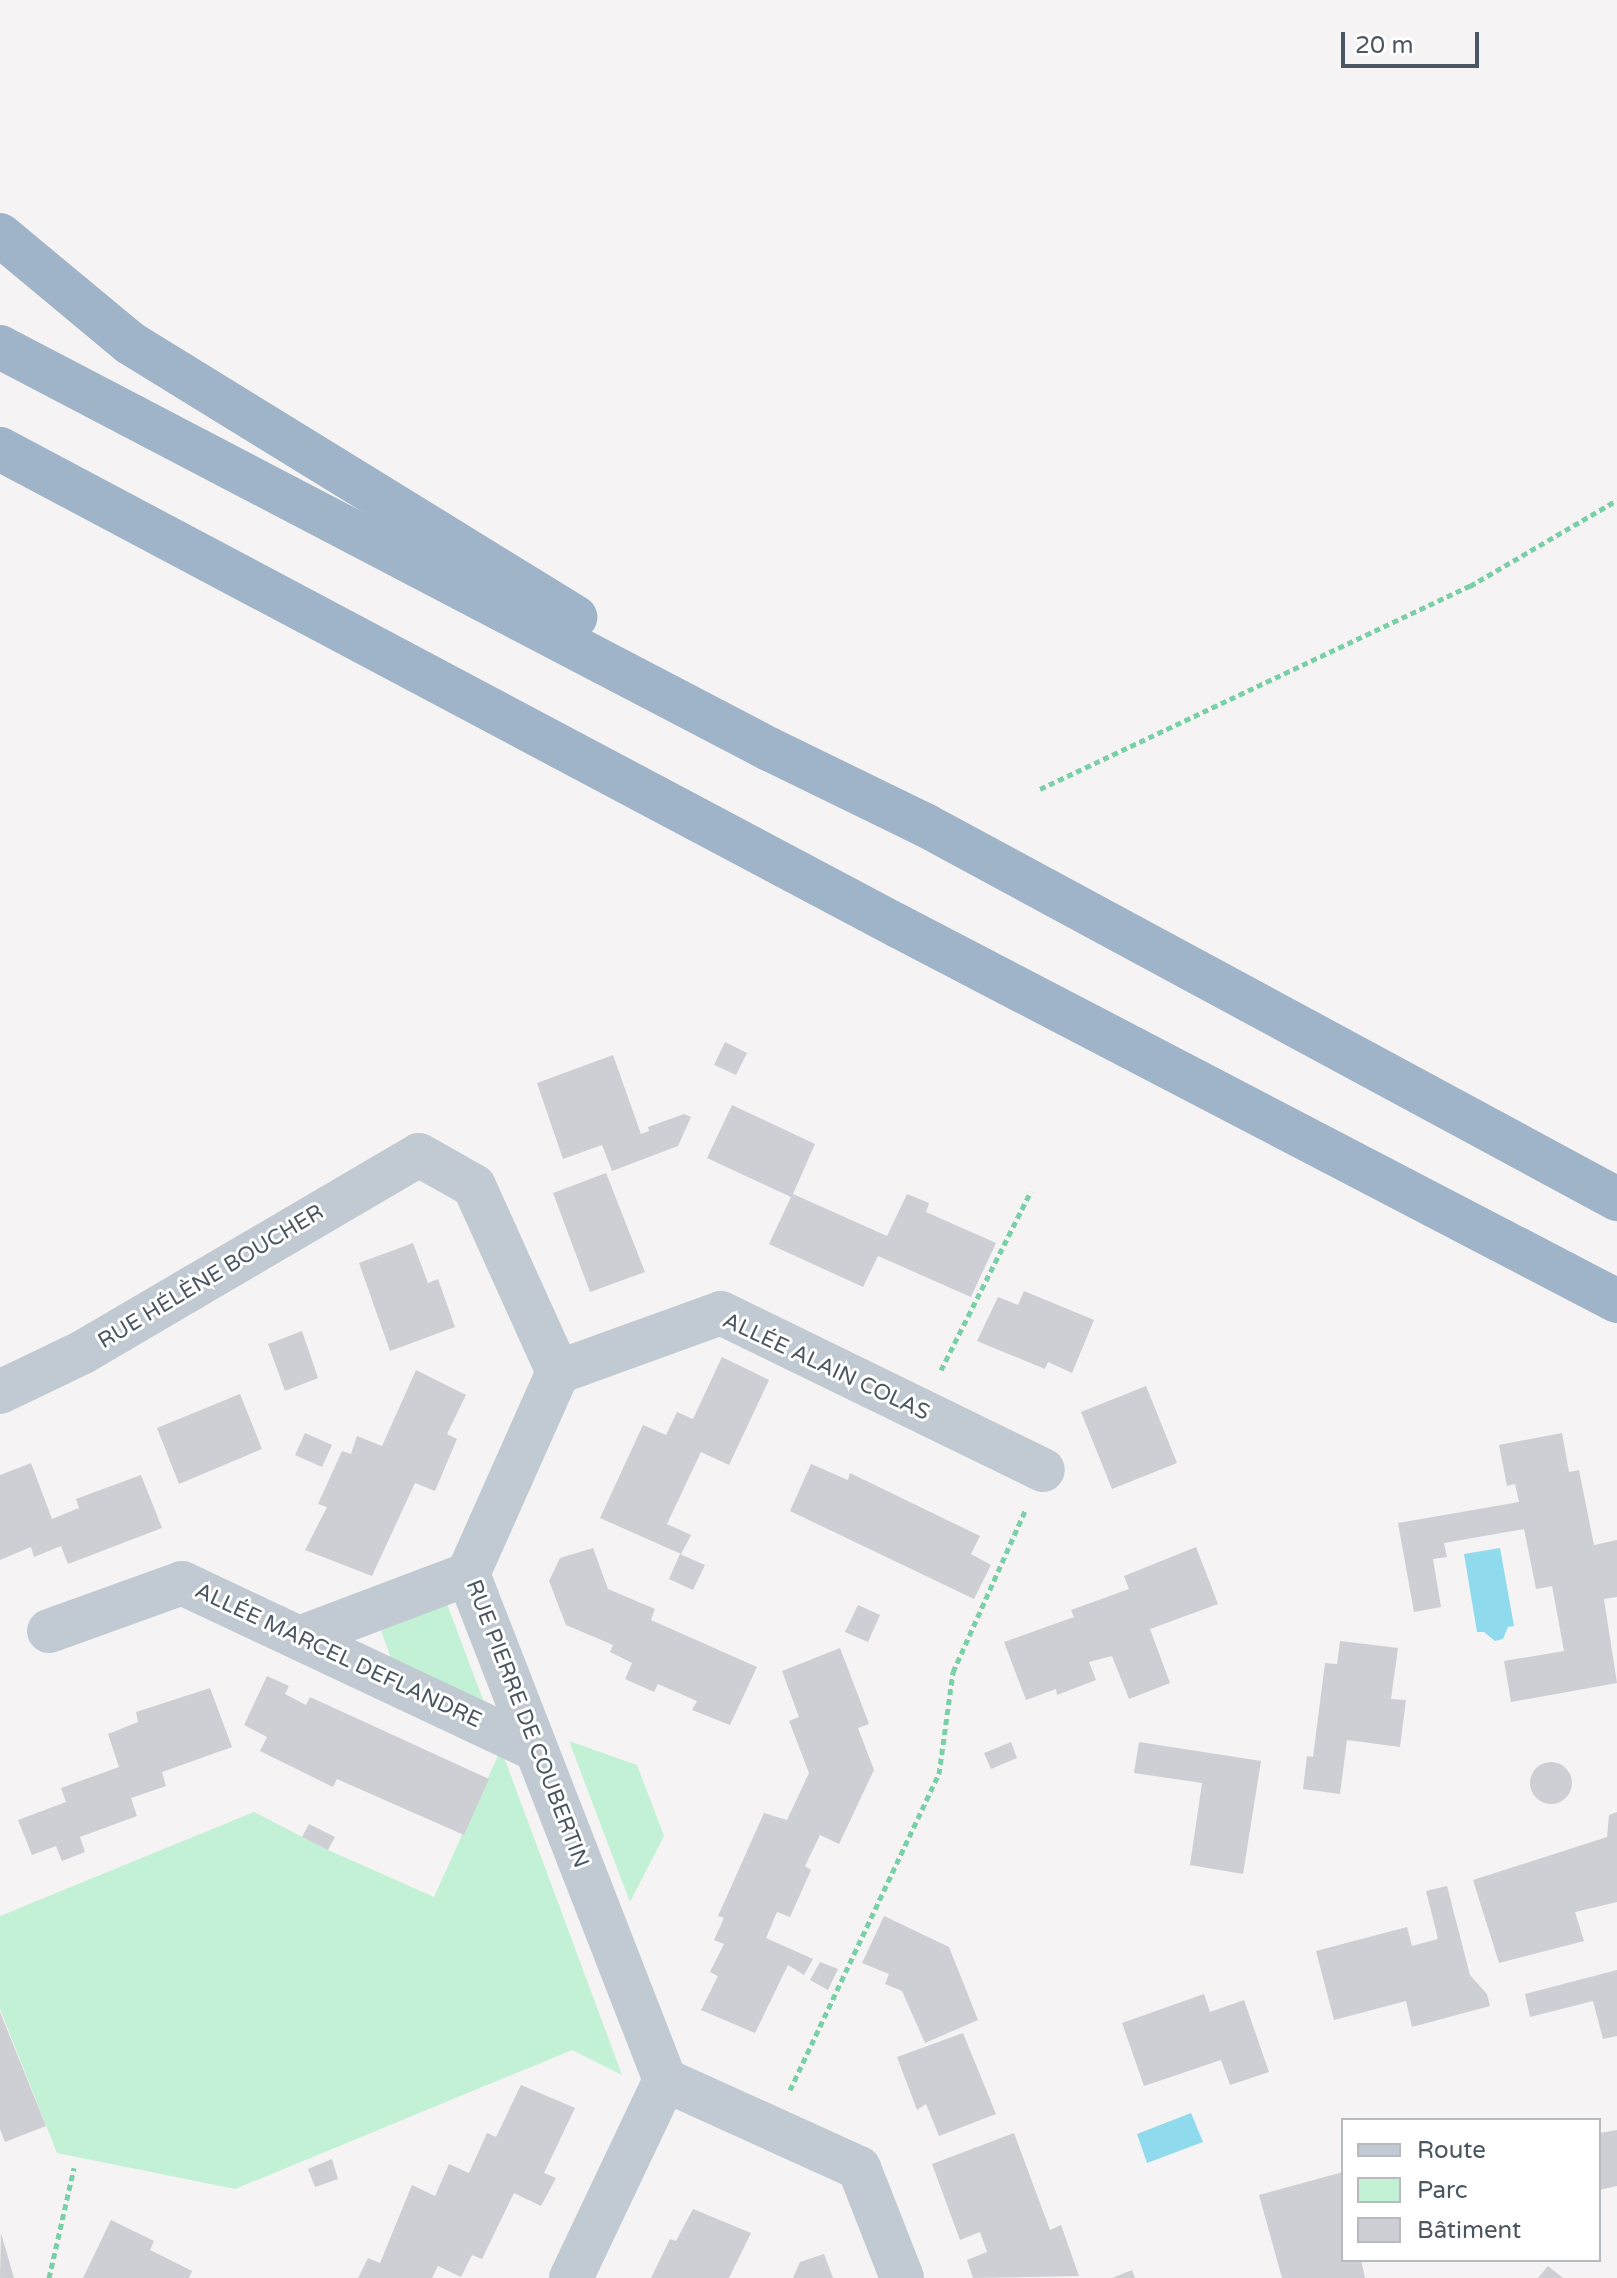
<!DOCTYPE html>
<html>
<head>
<meta charset="utf-8">
<style>
	body { margin:0 }
	#map { position:relative; width:1617px; height:2278px; overflow:hidden; background:#f5f3f3; font-family:"Varela Round",sans-serif }
	div>[style] { position:absolute }
	.green>* { inset:0; background:#c3f1d5 }
	.water>* { inset:0; background:#90daee }
	.building>* { inset:0; background:#cdcfd5 }
	.round { border-radius:50% }
	.path>* { height:5px; margin-top:-2.5px; transform-origin:0; background:repeating-linear-gradient(90deg,#7ad0a6 0 6px,transparent 0 10px) }
	.minor>* { height:44px; margin:-22px; padding:0 22px; transform-origin:22px; border-radius:22px; background:#c1cad2 }
	.trunk>* { height:44px; margin:-22px; padding:0 22px; transform-origin:22px; border-radius:22px; background:#9fb4c9 }
	span { translate:-50% -50%; white-space:nowrap; text-align:center; line-height:1.15; -webkit-text-stroke:6px #fff; paint-order:stroke }
	.street-label { font-size:22px; color:#4a5661 }
	.legend { position:absolute; left:1341px; top:2118px; width:260px; height:144px; box-sizing:border-box; background:#fff; border:2px solid #b7bbc0; margin:0; padding:10px 14px; list-style:none; font-size:24px; color:#4a5661 }
	.legend li { display:flex; align-items:center; gap:16px; height:40px }
	.legend b { width:40px; border:2px solid #b7bbc0 }
	.scale { position:absolute; left:1341px; top:32px; width:138px; height:36px; box-sizing:border-box; border:4px solid #4a5661; border-top:0; padding-left:10px; font-size:24px; line-height:28px; white-space:nowrap; color:#4a5661; -webkit-text-stroke:6px #fff; paint-order:stroke }
</style>
</head>
<body>
<div id="map">
	<div class="green">
		<i style="clip-path:polygon(447px 1604px,485px 1705px,394px 1666px,380px 1628px)"></i>
		<i style="clip-path:polygon(569px 1741px,637px 1765px,664px 1836px,630px 1902px)"></i>
		<i style="clip-path:polygon(501px 1749px,622px 2075px,572px 2050px,235px 2189px,57px 2153px,0 2009px,0 1916px,254px 1812px,328px 1850px,434px 1897px)"></i>
	</div>
	<div class="water">
		<i style="clip-path:polygon(1500px 1548px,1514px 1626px,1508px 1627px,1503px 1639px,1495px 1641px,1484px 1632px,1477px 1632px,1464px 1554px)"></i>
		<i style="clip-path:polygon(1191px 2113px,1203px 2142px,1147px 2163px,1137px 2134px)"></i>
	</div>
	<div class="building">
		<i style="clip-path:polygon(725px 1042px,747px 1053px,736px 1075px,714px 1065px)"></i>
		<i style="clip-path:polygon(613px 1055px,641px 1134px,649px 1131px,648px 1127px,684px 1114px,691px 1117px,678px 1146px,612px 1171px,602px 1145px,563px 1159px,537px 1083px)"></i>
		<i style="clip-path:polygon(732px 1105px,815px 1144px,793px 1194px,887px 1236px,907px 1194px,929px 1203px,926px 1212px,996px 1243px,971px 1297px,878px 1256px,863px 1287px,769px 1244px,791px 1197px,707px 1158px)"></i>
		<i style="clip-path:polygon(606px 1173px,645px 1272px,590px 1292px,553px 1193px)"></i>
		<i style="clip-path:polygon(413px 1243px,428px 1283px,438px 1279px,455px 1327px,390px 1351px,359px 1263px)"></i>
		<i style="clip-path:polygon(1024px 1291px,1094px 1320px,1072px 1373px,1048px 1362px,1045px 1369px,977px 1341px,998px 1297px,1018px 1305px)"></i>
		<i style="clip-path:polygon(302px 1331px,318px 1378px,285px 1391px,268px 1344px)"></i>
		<i style="clip-path:polygon(722px 1357px,769px 1380px,729px 1465px,701px 1452px,667px 1524px,691px 1535px,681px 1554px,600px 1518px,643px 1425px,666px 1435px,677px 1412px,693px 1419px)"></i>
		<i style="clip-path:polygon(416px 1370px,466px 1395px,447px 1434px,457px 1439px,435px 1491px,415px 1483px,372px 1576px,305px 1550px,327px 1507px,318px 1504px,342px 1451px,351px 1454px,357px 1436px,382px 1446px)"></i>
		<i style="clip-path:polygon(1146px 1386px,1177px 1463px,1112px 1489px,1081px 1412px)"></i>
		<i style="clip-path:polygon(240px 1394px,262px 1449px,179px 1484px,157px 1428px)"></i>
		<i style="clip-path:polygon(305px 1433px,332px 1445px,322px 1467px,295px 1455px)"></i>
		<i style="clip-path:polygon(1562px 1433px,1569px 1472px,1579px 1470px,1594px 1545px,1617px 1540px,1617px 1597px,1604px 1599px,1617px 1683px,1511px 1702px,1504px 1661px,1564px 1651px,1552px 1586px,1536px 1589px,1524px 1529px,1444px 1543px,1447px 1557px,1433px 1559px,1441px 1607px,1414px 1612px,1398px 1523px,1519px 1502px,1515px 1484px,1507px 1486px,1499px 1445px)"></i>
		<i style="clip-path:polygon(31px 1463px,52px 1519px,79px 1508px,76px 1499px,141px 1475px,162px 1528px,68px 1564px,61px 1546px,34px 1557px,31px 1547px,0 1560px,0 1475px)"></i>
		<i style="clip-path:polygon(811px 1464px,848px 1480px,850px 1473px,980px 1536px,971px 1554px,991px 1565px,974px 1599px,790px 1511px)"></i>
		<i style="clip-path:polygon(1196px 1547px,1218px 1604px,1150px 1629px,1170px 1683px,1129px 1699px,1112px 1656px,1089px 1662px,1096px 1680px,1057px 1695px,1056px 1689px,1026px 1700px,1004px 1642px,1074px 1617px,1071px 1610px,1129px 1589px,1124px 1576px)"></i>
		<i style="clip-path:polygon(593px 1548px,608px 1589px,655px 1609px,651px 1620px,757px 1667px,730px 1725px,692px 1710px,697px 1701px,658px 1684px,654px 1692px,625px 1679px,632px 1663px,610px 1652px,613px 1645px,566px 1625px,549px 1581px,560px 1558px)"></i>
		<i style="clip-path:polygon(680px 1554px,705px 1565px,693px 1590px,669px 1579px)"></i>
		<i style="clip-path:polygon(858px 1605px,880px 1615px,868px 1642px,845px 1632px)"></i>
		<i style="clip-path:polygon(1340px 1641px,1398px 1648px,1391px 1699px,1406px 1700px,1400px 1747px,1347px 1740px,1340px 1794px,1303px 1789px,1307px 1756px,1313px 1757px,1325px 1663px,1337px 1664px)"></i>
		<i style="clip-path:polygon(840px 1648px,869px 1724px,858px 1728px,874px 1770px,839px 1844px,820px 1835px,805px 1866px,811px 1870px,790px 1917px,777px 1912px,766px 1938px,813px 1959px,804px 1975px,788px 1965px,755px 2033px,701px 2010px,718px 1976px,710px 1972px,724px 1944px,714px 1940px,724px 1918px,718px 1916px,764px 1813px,787px 1820px,809px 1773px,789px 1721px,799px 1717px,782px 1671px)"></i>
		<i style="clip-path:polygon(267px 1676px,289px 1686px,285px 1694px,306px 1705px,310px 1697px,489px 1779px,464px 1835px,337px 1779px,333px 1787px,260px 1751px,267px 1737px,244px 1725px)"></i>
		<i style="clip-path:polygon(210px 1688px,232px 1747px,162px 1772px,166px 1786px,131px 1798px,137px 1816px,80px 1837px,85px 1852px,62px 1861px,56px 1846px,32px 1855px,18px 1820px,66px 1802px,61px 1788px,119px 1767px,108px 1734px,138px 1722px,136px 1712px)"></i>
		<i style="clip-path:polygon(1011px 1742px,1017px 1758px,991px 1769px,984px 1753px)"></i>
		<i style="clip-path:polygon(1139px 1742px,1261px 1761px,1243px 1874px,1190px 1865px,1202px 1783px,1134px 1773px)"></i>
		<i class="round" style="left:1530px;top:1762px;width:42px;height:42px"></i>
		<i style="clip-path:polygon(1617px 1812px,1617px 1902px,1575px 1912px,1584px 1941px,1499px 1963px,1473px 1880px,1607px 1837px,1609px 1815px)"></i>
		<i style="clip-path:polygon(309px 1824px,335px 1837px,328px 1850px,302px 1837px)"></i>
		<i style="clip-path:polygon(1447px 1886px,1470px 1975px,1487px 1994px,1490px 2006px,1412px 2027px,1406px 2001px,1334px 2020px,1316px 1951px,1407px 1927px,1412px 1946px,1438px 1939px,1426px 1891px)"></i>
		<i style="clip-path:polygon(884px 1916px,949px 1947px,978px 2020px,925px 2043px,902px 1991px,885px 1984px,889px 1974px,862px 1963px)"></i>
		<i style="clip-path:polygon(820px 1962px,838px 1969px,828px 1990px,810px 1980px)"></i>
		<i style="clip-path:polygon(1617px 1970px,1617px 2036px,1603px 2039px,1593px 2001px,1530px 2017px,1525px 1994px)"></i>
		<i style="clip-path:polygon(1204px 1994px,1210px 2012px,1244px 2000px,1269px 2072px,1230px 2085px,1221px 2060px,1144px 2086px,1122px 2023px)"></i>
		<i style="clip-path:polygon(0 2012px,46px 2126px,5px 2142px,0 2129px)"></i>
		<i style="clip-path:polygon(963px 2033px,996px 2114px,939px 2136px,926px 2104px,917px 2110px,897px 2057px)"></i>
		<i style="clip-path:polygon(521px 2085px,575px 2108px,544px 2173px,556px 2178px,541px 2206px,514px 2193px,482px 2259px,472px 2255px,461px 2277px,438px 2266px,432px 2278px,358px 2278px,368px 2258px,380px 2263px,412px 2185px,435px 2196px,449px 2164px,469px 2173px,487px 2133px,496px 2137px)"></i>
		<i style="clip-path:polygon(1617px 2130px,1617px 2186px,1599px 2190px,1599px 2133px)"></i>
		<i style="clip-path:polygon(1014px 2133px,1050px 2230px,1061px 2225px,1079px 2276px,973px 2278px,967px 2260px,987px 2252px,980px 2232px,960px 2240px,932px 2164px)"></i>
		<i style="clip-path:polygon(332px 2159px,338px 2179px,315px 2187px,308px 2169px)"></i>
		<i style="clip-path:polygon(1343px 2172px,1343px 2260px,1361px 2260px,1365px 2278px,1282px 2278px,1259px 2195px)"></i>
		<i style="clip-path:polygon(693px 2209px,751px 2233px,729px 2278px,651px 2278px,670px 2239px,676px 2241px)"></i>
		<i style="clip-path:polygon(111px 2220px,154px 2241px,150px 2250px,192px 2271px,189px 2278px,83px 2278px)"></i>
		<i style="clip-path:polygon(1px 2233px,14px 2278px,0 2278px)"></i>
		<i style="clip-path:polygon(824px 2254px,833px 2278px,793px 2278px,800px 2262px)"></i>
		<i style="clip-path:polygon(1548px 2266px,1563px 2278px,1538px 2278px)"></i>
		<i style="clip-path:polygon(1132px 2270px,1135px 2278px,1112px 2278px)"></i>
	</div>
	<div class="path">
		<i style="left:1040px;top:789px;width:476px;rotate:-25.3deg"></i>
		<i style="left:1470px;top:586px;width:170px;rotate:-30.3deg"></i>
		<i style="left:941px;top:1370px;width:200px;rotate:-63.3deg"></i>
		<i style="left:790px;top:2090px;width:349px;rotate:-64.8deg"></i>
		<i style="left:939px;top:1774px;width:103px;rotate:-82.2deg"></i>
		<i style="left:953px;top:1672px;width:179px;rotate:-65.9deg"></i>
		<i style="left:49px;top:2278px;width:113px;rotate:-77.2deg"></i>
	</div>
	<div class="minor">
		<i style="left:558px;top:1372px;width:173px;rotate:-19.9deg"></i>
		<i style="left:721px;top:1313px;width:358px;rotate:26deg"></i>
		<i style="left:0;top:1392px;width:92px;rotate:-25.7deg"></i>
		<i style="left:83px;top:1352px;width:389px;rotate:-30.4deg"></i>
		<i style="left:419px;top:1155px;width:63px;rotate:29.4deg"></i>
		<i style="left:474px;top:1186px;width:204px;rotate:65.7deg"></i>
		<i style="left:558px;top:1372px;width:221px;rotate:114deg"></i>
		<i style="left:468px;top:1574px;width:543px;rotate:68.73deg"></i>
		<i style="left:665px;top:2080px;width:219px;rotate:115.4deg"></i>
		<i style="left:49px;top:1631px;width:141px;rotate:-19.8deg"></i>
		<i style="left:182px;top:1583px;width:390px;rotate:25.2deg"></i>
		<i style="left:299px;top:1638px;width:181px;rotate:-20.7deg"></i>
		<i style="left:665px;top:2080px;width:213px;rotate:24.4deg"></i>
		<i style="left:859px;top:2168px;width:118px;rotate:68.6deg"></i>
	</div>
	<div class="trunk">
		<i style="left:0;top:235px;width:169px;rotate:39.7deg"></i>
		<i style="left:130px;top:343px;width:523px;rotate:31.62deg"></i>
		<i style="left:0;top:347px;width:868px;rotate:27.6deg"></i>
		<i style="left:769px;top:749px;width:174px;rotate:26deg"></i>
		<i style="left:925px;top:825px;width:787px;rotate:28.39deg"></i>
		<i style="left:0;top:449px;width:1017px;rotate:27.98deg"></i>
		<i style="left:898px;top:926px;width:811px;rotate:27.54deg"></i>
	</div>
	<div class="street-label">
		<span style="left:211px;top:1277px;rotate:-31deg">RUE HÉLÈNE BOUCHER</span>
		<span style="left:826px;top:1367px;rotate:25deg">ALLÉE ALAIN COLAS</span>
		<span style="left:338px;top:1656px;rotate:25deg">ALLÉE MARCEL DEFLANDRE</span>
		<span style="left:527px;top:1724px;rotate:69deg">RUE PIERRE DE COUBERTIN</span>
	</div>
	<ul class="legend">
	<li><b style="height:10px;background:#c1cad2"></b>Route</li>
	<li><b style="height:22px;background:#c3f1d5"></b>Parc</li>
	<li><b style="height:22px;background:#cdcfd5"></b>Bâtiment</li>
	</ul>
	<div class="scale">20 m</div>
</div>
</body>
</html>
